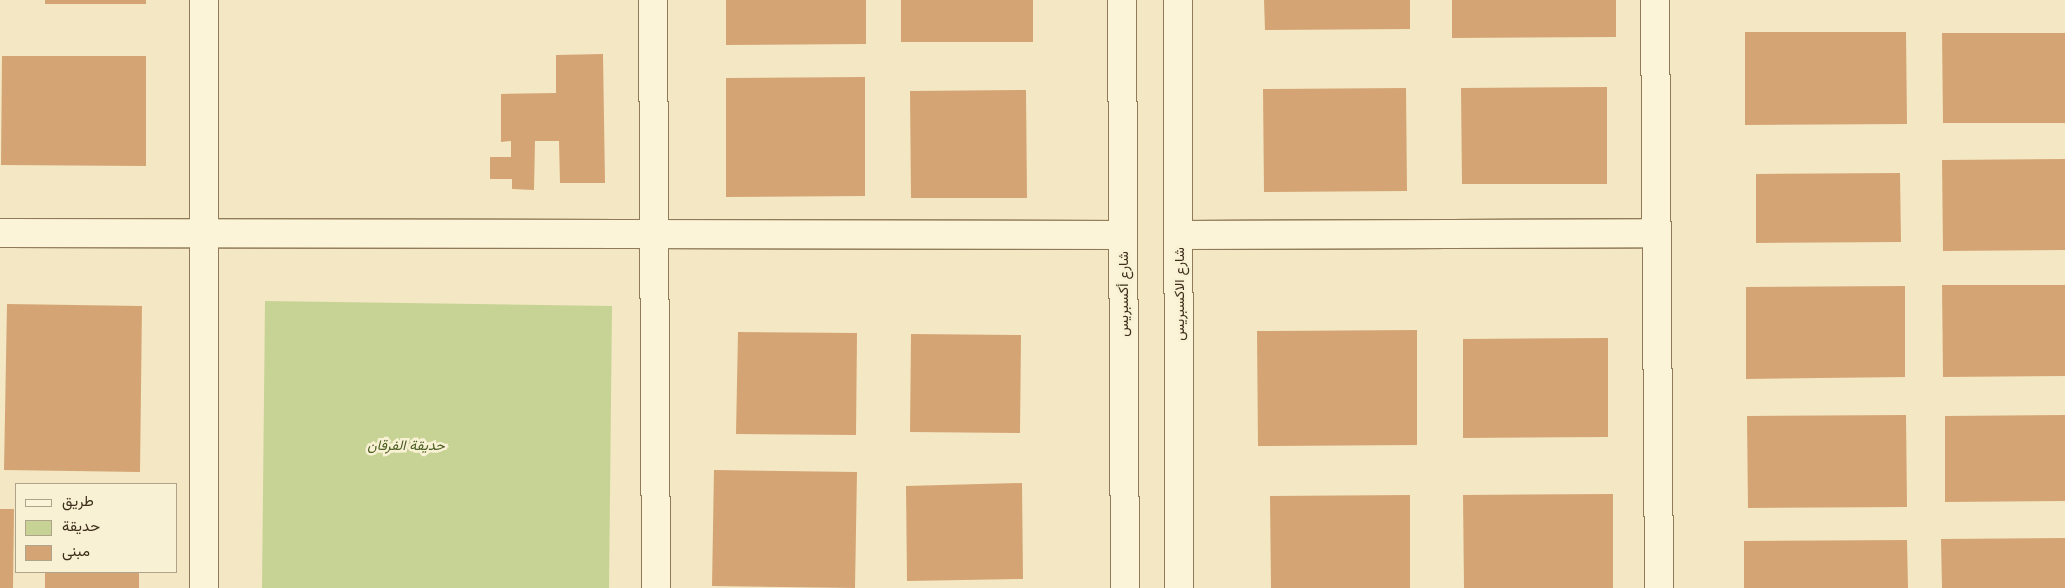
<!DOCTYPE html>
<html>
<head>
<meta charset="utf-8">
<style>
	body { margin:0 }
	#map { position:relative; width:2065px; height:588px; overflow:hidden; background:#f3e8c3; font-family:"Libre Baskerville",Vazirmatn,serif }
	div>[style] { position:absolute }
	.green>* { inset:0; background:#c7d395 }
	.building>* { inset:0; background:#d5a475 }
	.roads { filter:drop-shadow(1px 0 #907a57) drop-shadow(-1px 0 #907a57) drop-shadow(0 1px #907a57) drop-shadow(0 -1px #907a57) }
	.street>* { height:28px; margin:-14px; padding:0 14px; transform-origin:14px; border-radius:14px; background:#fcf4d8 }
	.secondary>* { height:28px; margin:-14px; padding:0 14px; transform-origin:14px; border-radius:14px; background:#fcf4d8 }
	span { translate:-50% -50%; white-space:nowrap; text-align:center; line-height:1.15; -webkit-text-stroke:5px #f9f1d4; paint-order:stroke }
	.street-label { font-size:14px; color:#3e2f1d }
	.park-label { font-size:14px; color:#495d21; font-style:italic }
	.legend { position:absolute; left:15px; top:483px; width:162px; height:90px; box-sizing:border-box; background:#f9f1d4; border:1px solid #aea38b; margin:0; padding:6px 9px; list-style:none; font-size:15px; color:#3e2f1d }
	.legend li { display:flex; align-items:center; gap:10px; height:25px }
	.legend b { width:25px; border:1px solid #aea38b }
</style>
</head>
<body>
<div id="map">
	<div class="green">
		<i style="clip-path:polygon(265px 301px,612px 306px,609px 588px,262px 588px)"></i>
	</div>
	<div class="building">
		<i style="clip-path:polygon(45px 0,146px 0,146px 4px,45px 4px)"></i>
		<i style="clip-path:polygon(726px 0,866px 0,866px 44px,726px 45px)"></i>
		<i style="clip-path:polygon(901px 0,1033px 0,1033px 42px,901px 42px)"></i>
		<i style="clip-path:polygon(1264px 0,1410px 0,1410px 29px,1265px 30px)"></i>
		<i style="clip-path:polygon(1452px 0,1616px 0,1616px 37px,1452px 38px)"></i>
		<i style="clip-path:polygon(1745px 32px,1906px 32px,1907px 124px,1745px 125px)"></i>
		<i style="clip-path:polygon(1942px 33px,2065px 33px,2065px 123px,1943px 123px)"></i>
		<i style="clip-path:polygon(603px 54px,605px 183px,560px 183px,559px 141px,535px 141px,534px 190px,512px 189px,512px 179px,490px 179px,490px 157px,511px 157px,511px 141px,501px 142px,501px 94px,556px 93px,556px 55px)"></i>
		<i style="clip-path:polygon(2px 56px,146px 56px,146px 166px,1px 165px)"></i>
		<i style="clip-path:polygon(865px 77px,865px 196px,726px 197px,726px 78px)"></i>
		<i style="clip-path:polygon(1607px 87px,1607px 184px,1462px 184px,1461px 88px)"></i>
		<i style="clip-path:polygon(1406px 88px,1407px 191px,1264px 192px,1263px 89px)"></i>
		<i style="clip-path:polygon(1026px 90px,1027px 198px,911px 198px,910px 91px)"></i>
		<i style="clip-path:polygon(2065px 159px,2065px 250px,1943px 251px,1942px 160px)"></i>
		<i style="clip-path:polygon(1900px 173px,1901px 242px,1756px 243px,1756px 174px)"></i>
		<i style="clip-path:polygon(1942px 285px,2065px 285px,2065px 376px,1943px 377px)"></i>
		<i style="clip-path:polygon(1905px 286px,1905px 377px,1746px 379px,1746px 287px)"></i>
		<i style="clip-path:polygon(7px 304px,142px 306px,140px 472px,4px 470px)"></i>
		<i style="clip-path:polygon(1417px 330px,1417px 445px,1258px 446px,1257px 331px)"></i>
		<i style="clip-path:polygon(738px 332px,857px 333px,856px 435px,736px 434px)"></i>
		<i style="clip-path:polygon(911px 334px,1021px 335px,1020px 433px,910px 432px)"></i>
		<i style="clip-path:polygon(1608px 338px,1608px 437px,1463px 438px,1463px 339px)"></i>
		<i style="clip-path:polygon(1906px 415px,1907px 507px,1748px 508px,1747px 416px)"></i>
		<i style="clip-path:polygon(2065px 415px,2065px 501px,1945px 502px,1945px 416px)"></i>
		<i style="clip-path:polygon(714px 470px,857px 472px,855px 588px,712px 586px)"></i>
		<i style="clip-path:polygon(1022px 483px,1023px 579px,907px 581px,906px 486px)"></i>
		<i style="clip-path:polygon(1613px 494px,1613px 588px,1464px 588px,1463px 495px)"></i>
		<i style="clip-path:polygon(1410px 495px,1410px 588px,1271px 588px,1270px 496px)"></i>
		<i style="clip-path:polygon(0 509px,14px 509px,13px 588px,0 588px)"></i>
		<i style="clip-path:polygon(2065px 538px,2065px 588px,1942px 588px,1941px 539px)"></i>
		<i style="clip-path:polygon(1907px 540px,1908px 588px,1744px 588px,1744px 541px)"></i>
		<i style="clip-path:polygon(45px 572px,139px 572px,139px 588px,45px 588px)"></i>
	</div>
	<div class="roads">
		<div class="street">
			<i style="left:204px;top:0;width:588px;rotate:90deg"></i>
			<i style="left:653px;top:0;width:588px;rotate:89.71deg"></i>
			<i style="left:1655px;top:0;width:588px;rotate:89.61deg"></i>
			<i style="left:0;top:233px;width:1123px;rotate:0.1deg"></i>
			<i style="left:1179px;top:235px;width:477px;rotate:-0.2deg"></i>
		</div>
		<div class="secondary">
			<i style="left:1122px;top:0;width:588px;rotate:89.71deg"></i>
			<i style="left:1178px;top:0;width:588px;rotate:89.9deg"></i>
		</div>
	</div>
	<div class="street-label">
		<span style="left:1123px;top:294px;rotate:-90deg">شارع أكسبريس</span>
		<span style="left:1179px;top:294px;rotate:-90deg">شارع الاكسبريس</span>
	</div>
	<div class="park-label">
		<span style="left:406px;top:445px">حديقة الفرقان</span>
	</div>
	<ul class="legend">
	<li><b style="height:6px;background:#fcf4d8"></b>طريق</li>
	<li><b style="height:14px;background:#c7d395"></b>حديقة</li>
	<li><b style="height:14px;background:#d5a475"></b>مبنى</li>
	</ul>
</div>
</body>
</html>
